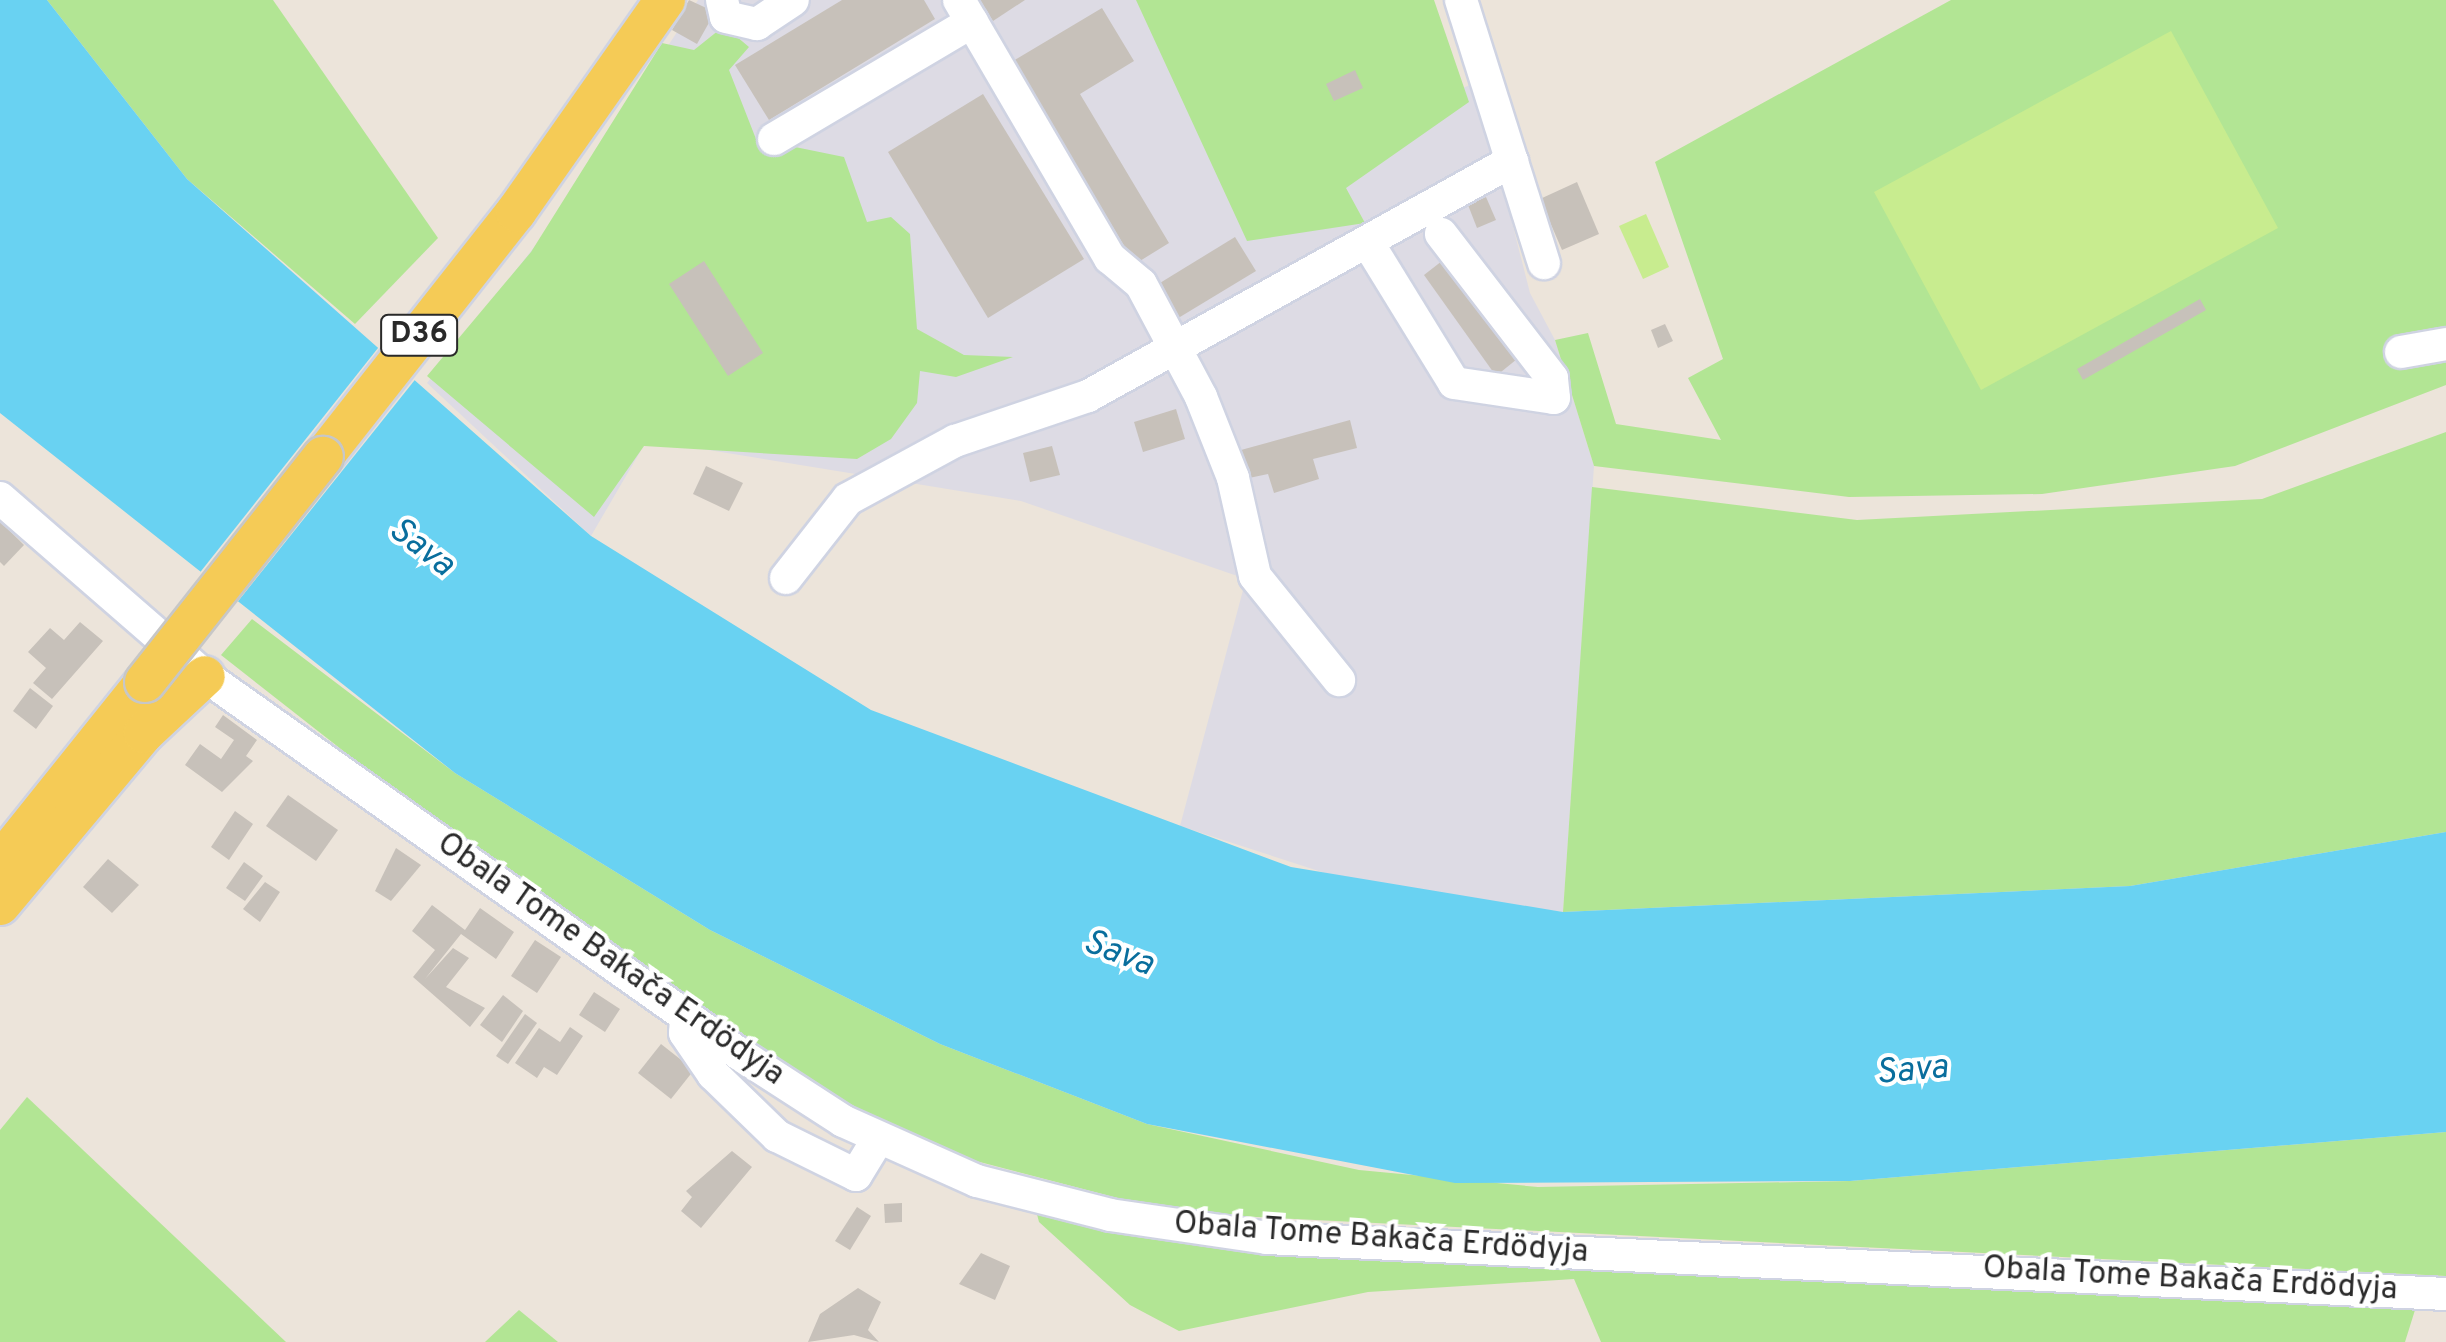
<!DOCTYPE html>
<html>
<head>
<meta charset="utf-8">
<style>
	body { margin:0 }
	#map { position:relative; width:2446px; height:1342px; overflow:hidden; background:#ece4da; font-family:Overpass,sans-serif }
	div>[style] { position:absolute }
	.industrial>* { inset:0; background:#dddbe4 }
	.green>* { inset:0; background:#b2e594 }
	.pitch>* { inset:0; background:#c8ec8f }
	.water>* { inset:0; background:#69d2f2 }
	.pier>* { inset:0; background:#ece4da }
	.building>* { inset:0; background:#c7c1ba }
	.roads { filter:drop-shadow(2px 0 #cfd3e2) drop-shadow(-2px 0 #cfd3e2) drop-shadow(0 2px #cfd3e2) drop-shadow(0 -2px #cfd3e2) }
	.minor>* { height:32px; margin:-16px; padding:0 16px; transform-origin:16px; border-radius:16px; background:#fff }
	.major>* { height:40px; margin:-20px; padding:0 20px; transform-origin:20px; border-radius:20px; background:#f5cb56 }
	.bridges { filter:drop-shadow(2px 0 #c7c7c7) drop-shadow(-2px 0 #c7c7c7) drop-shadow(0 2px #c7c7c7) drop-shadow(0 -2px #c7c7c7) }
	.major-bridge>* { height:40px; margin:-20px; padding:0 20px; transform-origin:20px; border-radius:20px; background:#f5cb56 }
	span { translate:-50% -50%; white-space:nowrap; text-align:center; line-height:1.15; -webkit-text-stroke:8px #fff; paint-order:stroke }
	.shield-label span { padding:2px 8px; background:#fff; border:2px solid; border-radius:8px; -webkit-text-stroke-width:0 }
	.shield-label { font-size:30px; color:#292929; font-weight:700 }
	.street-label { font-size:32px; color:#292929 }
	.water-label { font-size:35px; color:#096e9d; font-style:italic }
</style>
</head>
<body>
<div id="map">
	<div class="industrial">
		<i style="clip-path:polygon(698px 0,1230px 0,1310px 159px,1476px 82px,1530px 293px,1555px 340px,1594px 466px,1563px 912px,1356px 883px,1180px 826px,1246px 579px,1021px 501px,647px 440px,591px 536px,427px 383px,546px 232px)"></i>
	</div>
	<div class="green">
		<i style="clip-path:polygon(47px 0,273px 0,438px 238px,355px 324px,187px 179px)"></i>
		<i style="clip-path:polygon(1136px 0,1434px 0,1469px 102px,1346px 188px,1365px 223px,1247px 241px)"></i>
		<i style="clip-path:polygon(1951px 0,2446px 0,2446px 385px,2235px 466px,2042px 494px,1849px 497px,1594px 466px,1555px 340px,1588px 333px,1616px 424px,1721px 440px,1688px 378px,1723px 359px,1655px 162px)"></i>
		<i style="clip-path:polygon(724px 26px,749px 47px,729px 70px,756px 139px,844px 157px,867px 222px,891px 217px,910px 234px,917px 329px,964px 355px,1013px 357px,956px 377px,920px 371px,917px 403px,891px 439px,857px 459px,644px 446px,594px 517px,427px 376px,531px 252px,662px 43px,694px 50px)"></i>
		<i style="clip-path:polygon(2446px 432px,2446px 832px,2130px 886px,1563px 912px,1592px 487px,1857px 520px,2262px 499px)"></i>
		<i style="clip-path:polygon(252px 619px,455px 773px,710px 930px,940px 1044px,1147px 1124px,1359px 1170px,1538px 1187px,1850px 1181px,2446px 1132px,2446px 1276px,1175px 1213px,953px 1155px,814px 1090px,360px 764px,221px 655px)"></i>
		<i style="clip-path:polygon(27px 1097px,286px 1342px,0 1342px,0 1130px)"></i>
		<i style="clip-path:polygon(1033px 1199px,1183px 1233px,2420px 1294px,2405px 1342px,1601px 1342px,1574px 1279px,1368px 1292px,1179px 1331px,1130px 1305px,1039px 1222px)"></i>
		<i style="clip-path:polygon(519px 1310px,558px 1342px,485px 1342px)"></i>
	</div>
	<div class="pitch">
		<i style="clip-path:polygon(2171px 31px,2278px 228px,1981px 390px,1874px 192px)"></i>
		<i style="clip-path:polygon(1646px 214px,1669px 267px,1643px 279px,1619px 226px)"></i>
	</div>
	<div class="water">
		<i style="clip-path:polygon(0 0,47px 0,187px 179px,591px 536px,871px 710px,1291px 867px,1563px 912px,2130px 886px,2446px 832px,2446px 1132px,1850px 1181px,1455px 1183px,1147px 1124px,940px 1044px,710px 930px,455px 773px,0 413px)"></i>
	</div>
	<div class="pier">
		<i style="clip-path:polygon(382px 343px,418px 376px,231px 610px,194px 580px)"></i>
	</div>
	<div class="building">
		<i style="clip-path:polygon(689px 0,715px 12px,697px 44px,672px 30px)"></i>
		<i style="clip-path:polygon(842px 0,924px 0,935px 19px,769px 120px,735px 65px)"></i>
		<i style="clip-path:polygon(980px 0,1025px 0,993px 21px)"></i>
		<i style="clip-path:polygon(1102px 8px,1134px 61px,1080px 94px,1169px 243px,1135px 264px,1013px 61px)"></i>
		<i style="clip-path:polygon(1355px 70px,1363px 88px,1334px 101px,1326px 84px)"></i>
		<i style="clip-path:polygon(983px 94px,1084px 259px,988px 318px,888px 152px)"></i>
		<i style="clip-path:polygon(1577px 182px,1599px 234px,1562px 250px,1540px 199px)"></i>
		<i style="clip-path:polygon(1486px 197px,1496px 220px,1477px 228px,1468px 205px)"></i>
		<i style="clip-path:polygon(1235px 237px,1256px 271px,1175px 320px,1155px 286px)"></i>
		<i style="clip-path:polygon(1451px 254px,1527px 351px,1496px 376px,1424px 275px)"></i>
		<i style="clip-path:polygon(704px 261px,763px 353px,728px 376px,669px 284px)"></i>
		<i style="clip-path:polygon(2200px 299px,2206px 310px,2083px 380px,2077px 369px)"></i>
		<i style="clip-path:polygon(1665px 324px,1673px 341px,1658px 348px,1651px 330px)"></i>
		<i style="clip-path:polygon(1176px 409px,1185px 439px,1143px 452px,1134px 422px)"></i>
		<i style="clip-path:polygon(1350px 420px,1357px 448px,1313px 459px,1319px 479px,1274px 493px,1268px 474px,1249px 478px,1241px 450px)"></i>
		<i style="clip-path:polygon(1052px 446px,1060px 475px,1030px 482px,1023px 453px)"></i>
		<i style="clip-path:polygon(706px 466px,743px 483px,729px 511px,693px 494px)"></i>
		<i style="clip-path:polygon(0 521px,24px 545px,4px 566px,0 562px)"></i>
		<i style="clip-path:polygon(80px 622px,103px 641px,52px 699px,33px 683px,46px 668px,28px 652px,50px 628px,64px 640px)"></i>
		<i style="clip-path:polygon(30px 688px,53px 706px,36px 729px,13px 711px)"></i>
		<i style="clip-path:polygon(223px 715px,257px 740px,246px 756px,253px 761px,222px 792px,185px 765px,200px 744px,221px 759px,234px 740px,215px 727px)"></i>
		<i style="clip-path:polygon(288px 795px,338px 830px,316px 861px,266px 826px)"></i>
		<i style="clip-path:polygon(235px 811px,253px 824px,229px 860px,211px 847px)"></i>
		<i style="clip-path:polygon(396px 848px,421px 865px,391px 901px,375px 891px)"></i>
		<i style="clip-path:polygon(108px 859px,139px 885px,112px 913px,83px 887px)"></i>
		<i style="clip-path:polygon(244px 862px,263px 876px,245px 901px,226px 888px)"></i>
		<i style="clip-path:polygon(265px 882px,280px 892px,260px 922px,243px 909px)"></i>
		<i style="clip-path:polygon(432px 905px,465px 930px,480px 908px,514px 932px,496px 959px,461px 934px,425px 979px,453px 948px,469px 958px,446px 987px,485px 1008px,470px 1027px,413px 977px,435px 950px,412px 931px)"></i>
		<i style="clip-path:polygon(535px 940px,561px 957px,537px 993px,511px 976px)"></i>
		<i style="clip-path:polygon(594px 992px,620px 1009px,605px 1032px,579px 1015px)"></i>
		<i style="clip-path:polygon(503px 995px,523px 1011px,502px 1042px,480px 1025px)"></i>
		<i style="clip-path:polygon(525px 1014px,537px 1023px,508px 1064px,496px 1056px)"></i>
		<i style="clip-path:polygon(570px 1027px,583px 1036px,557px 1075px,544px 1067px,537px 1078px,515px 1063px,539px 1028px,560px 1042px)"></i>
		<i style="clip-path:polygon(661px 1044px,694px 1070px,671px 1099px,638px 1073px)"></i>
		<i style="clip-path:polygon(732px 1151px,752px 1167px,701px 1228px,681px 1211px,692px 1197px,686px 1191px)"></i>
		<i style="clip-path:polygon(902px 1203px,902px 1222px,885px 1223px,884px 1204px)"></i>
		<i style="clip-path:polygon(857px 1207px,871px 1216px,850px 1250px,835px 1241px)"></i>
		<i style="clip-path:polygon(981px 1253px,1010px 1266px,995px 1300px,959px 1284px)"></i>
		<i style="clip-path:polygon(858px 1288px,881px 1302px,868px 1330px,879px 1342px,854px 1335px,808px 1342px,820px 1314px)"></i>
	</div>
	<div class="roads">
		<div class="minor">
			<i style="left:722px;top:0;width:17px;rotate:77deg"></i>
			<i style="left:726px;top:17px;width:32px;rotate:13deg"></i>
			<i style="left:757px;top:24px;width:43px;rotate:-33.7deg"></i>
			<i style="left:959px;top:0;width:299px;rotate:59.7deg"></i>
			<i style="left:1110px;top:258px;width:40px;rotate:40deg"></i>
			<i style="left:1141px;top:284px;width:128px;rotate:62deg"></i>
			<i style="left:1201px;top:397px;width:87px;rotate:68.4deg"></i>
			<i style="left:1233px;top:478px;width:100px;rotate:77.3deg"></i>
			<i style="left:1255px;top:576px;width:134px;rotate:51.1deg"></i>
			<i style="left:1461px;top:0;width:276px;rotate:72.5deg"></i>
			<i style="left:774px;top:139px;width:230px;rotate:-30.6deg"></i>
			<i style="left:1368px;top:243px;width:164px;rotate:58.4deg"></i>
			<i style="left:1454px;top:383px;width:101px;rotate:8.5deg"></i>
			<i style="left:1554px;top:398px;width:20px;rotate:-96deg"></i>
			<i style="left:1552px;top:378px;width:182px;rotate:-127.6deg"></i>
			<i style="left:2401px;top:352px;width:46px;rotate:-10.1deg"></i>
			<i style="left:0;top:498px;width:271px;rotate:41deg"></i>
			<i style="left:205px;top:676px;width:653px;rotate:35.27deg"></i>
			<i style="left:738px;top:1053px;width:125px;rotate:32.9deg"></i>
			<i style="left:843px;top:1121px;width:147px;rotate:24.1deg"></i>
			<i style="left:977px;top:1181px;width:137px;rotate:14.3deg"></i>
			<i style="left:1110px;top:1215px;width:159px;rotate:8.3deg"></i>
			<i style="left:1267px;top:1238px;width:1180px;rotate:2.72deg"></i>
			<i style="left:786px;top:578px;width:100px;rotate:-51.9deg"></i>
			<i style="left:848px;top:499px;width:122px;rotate:-28.5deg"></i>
			<i style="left:955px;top:441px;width:140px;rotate:-18.7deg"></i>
			<i style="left:1088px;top:396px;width:485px;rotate:-29deg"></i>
			<i style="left:686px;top:1016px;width:17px;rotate:93deg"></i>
			<i style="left:685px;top:1033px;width:50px;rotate:55.7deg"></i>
			<i style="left:713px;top:1074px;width:89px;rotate:44.1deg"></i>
			<i style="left:777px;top:1136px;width:88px;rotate:26.3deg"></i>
			<i style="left:856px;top:1175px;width:42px;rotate:-58.6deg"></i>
		</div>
		<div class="major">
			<i style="left:323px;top:457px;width:312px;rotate:-51.8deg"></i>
			<i style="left:516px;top:212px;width:259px;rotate:-54.9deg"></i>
			<i style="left:0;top:863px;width:232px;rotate:-51.3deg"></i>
			<i style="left:0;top:905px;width:224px;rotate:-50.1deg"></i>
			<i style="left:144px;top:733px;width:83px;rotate:-43.1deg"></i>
		</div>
	</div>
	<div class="bridges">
		<div class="major-bridge">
			<i style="left:145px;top:682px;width:287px;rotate:-51.7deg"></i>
		</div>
	</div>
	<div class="shield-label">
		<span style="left:419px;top:335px">D36</span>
	</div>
	<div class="street-label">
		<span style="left:610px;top:960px;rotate:35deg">Obala Tome Bakača Erdödyja</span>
		<span style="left:1381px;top:1239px;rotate:4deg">Obala Tome Bakača Erdödyja</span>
		<span style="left:2190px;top:1280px;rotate:3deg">Obala Tome Bakača Erdödyja</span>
	</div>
	<div class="water-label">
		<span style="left:421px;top:548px;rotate:38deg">Sava</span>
		<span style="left:1118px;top:954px;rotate:21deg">Sava</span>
		<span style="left:1912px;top:1071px;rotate:-5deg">Sava</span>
	</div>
</div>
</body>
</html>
